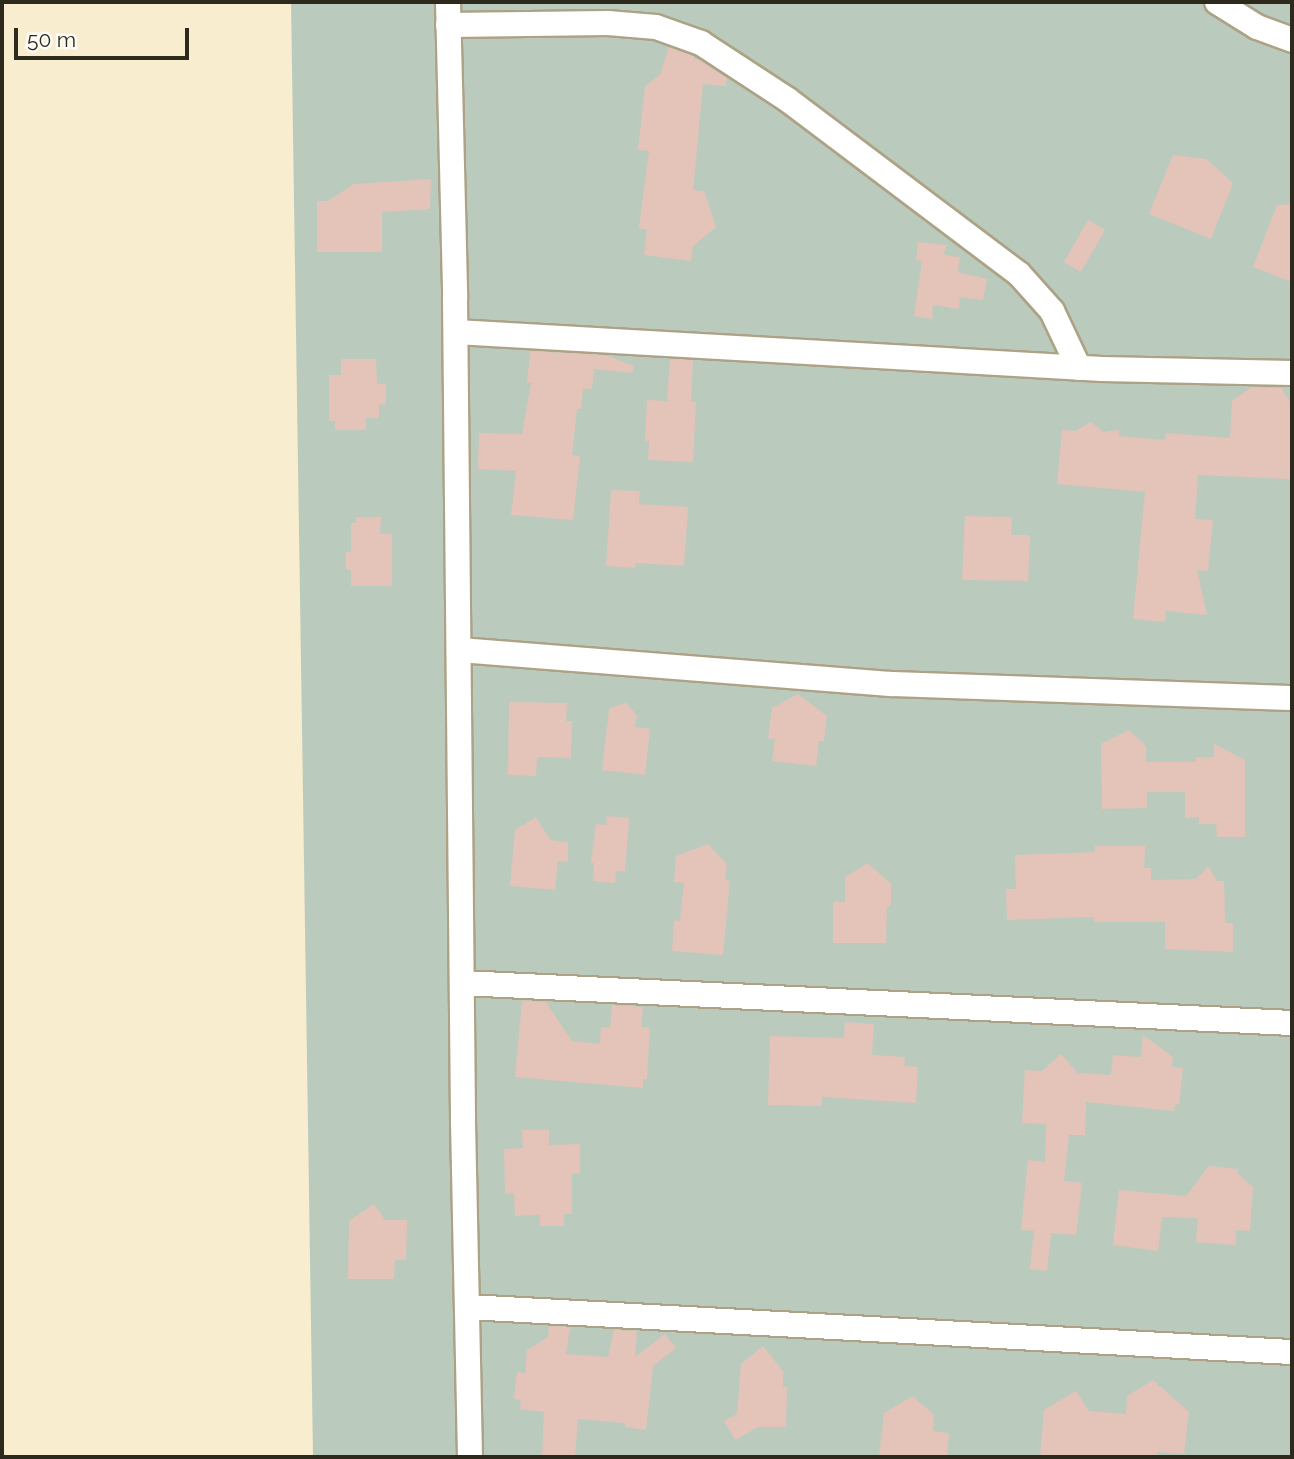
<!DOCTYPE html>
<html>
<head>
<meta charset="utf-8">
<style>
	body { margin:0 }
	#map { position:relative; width:1294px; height:1459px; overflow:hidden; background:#f8edce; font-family:Raleway,sans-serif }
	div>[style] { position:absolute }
	.green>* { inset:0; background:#bacbbe }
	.building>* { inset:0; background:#e4c3b9 }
	.roads { filter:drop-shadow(2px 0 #ada285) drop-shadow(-2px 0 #ada285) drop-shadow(0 2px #ada285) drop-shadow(0 -2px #ada285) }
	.minor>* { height:24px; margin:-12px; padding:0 12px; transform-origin:12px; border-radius:12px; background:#fff }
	span { translate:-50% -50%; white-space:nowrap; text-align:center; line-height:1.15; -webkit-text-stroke:6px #fdfbf5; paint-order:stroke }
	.frame { position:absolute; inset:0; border:4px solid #2d291d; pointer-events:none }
	.scale { position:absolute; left:14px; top:28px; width:175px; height:32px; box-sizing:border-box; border:4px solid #2d291d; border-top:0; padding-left:9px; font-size:21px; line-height:24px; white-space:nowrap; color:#2d291d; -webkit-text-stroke:5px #fdfbf5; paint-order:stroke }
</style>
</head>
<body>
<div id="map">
	<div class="green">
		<i style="clip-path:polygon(291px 2px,1292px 2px,1292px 1457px,313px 1457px)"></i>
	</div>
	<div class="building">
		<i style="clip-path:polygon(669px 47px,694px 56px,693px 59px,700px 60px,727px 78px,726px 86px,703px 84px,693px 190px,704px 191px,716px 227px,693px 246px,691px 261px,644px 255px,647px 230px,639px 228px,649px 151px,638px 150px,645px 86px,660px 75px)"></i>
		<i style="clip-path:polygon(1173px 155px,1206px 159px,1233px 183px,1211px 239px,1149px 214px)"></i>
		<i style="clip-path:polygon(431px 179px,430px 209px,382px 212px,382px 252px,317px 252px,317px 201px,328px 201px,354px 184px)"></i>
		<i style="clip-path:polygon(1292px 204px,1292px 282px,1253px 267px,1277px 205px)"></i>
		<i style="clip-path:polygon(1088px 220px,1105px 230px,1081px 272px,1064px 262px)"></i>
		<i style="clip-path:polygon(918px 242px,946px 245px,944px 255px,960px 257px,958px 272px,987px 279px,983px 300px,960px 297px,959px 309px,933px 305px,932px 319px,914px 316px,922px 261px,916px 260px)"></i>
		<i style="clip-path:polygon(530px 351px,605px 355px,634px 366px,632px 373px,594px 369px,592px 389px,583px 389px,581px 409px,577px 409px,572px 455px,580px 456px,573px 520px,511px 515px,516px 471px,478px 469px,479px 433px,522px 434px,531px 383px,527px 383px)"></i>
		<i style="clip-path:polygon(341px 359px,376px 359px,377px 384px,386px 384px,386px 405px,379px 404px,379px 418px,366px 418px,366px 430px,335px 430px,335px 421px,329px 421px,329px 375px,341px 375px)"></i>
		<i style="clip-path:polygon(670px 359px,693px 360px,691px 402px,696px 402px,693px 462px,648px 460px,649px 441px,645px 441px,647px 400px,667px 401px)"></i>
		<i style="clip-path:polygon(1252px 387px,1281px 388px,1292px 404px,1290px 479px,1198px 475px,1195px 519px,1213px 520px,1208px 571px,1197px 570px,1207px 615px,1166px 611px,1165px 622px,1133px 619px,1145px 492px,1057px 484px,1062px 430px,1075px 431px,1091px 422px,1104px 432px,1119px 430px,1119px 436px,1165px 440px,1166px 433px,1230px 438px,1232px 401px)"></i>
		<i style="clip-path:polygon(611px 490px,640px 491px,639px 504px,688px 507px,684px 566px,636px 563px,635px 568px,606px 566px)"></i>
		<i style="clip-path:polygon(965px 516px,1012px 517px,1011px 535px,1030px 535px,1028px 581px,962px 580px)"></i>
		<i style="clip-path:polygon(356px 517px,381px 517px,380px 534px,392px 534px,392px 586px,351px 586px,351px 570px,346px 570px,346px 552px,351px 552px,351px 523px,356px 523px)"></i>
		<i style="clip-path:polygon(798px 694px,827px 716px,824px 741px,819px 741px,816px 766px,772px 761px,775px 739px,768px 738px,772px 708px)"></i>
		<i style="clip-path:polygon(509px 702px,567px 703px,566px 721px,572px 721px,571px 758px,537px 757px,536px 776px,508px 775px)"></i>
		<i style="clip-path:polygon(626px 702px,637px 716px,635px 727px,650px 729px,645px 775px,602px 770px,609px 709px)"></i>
		<i style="clip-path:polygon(1129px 730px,1146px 746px,1146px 762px,1196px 762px,1196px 757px,1214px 757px,1214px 744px,1245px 760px,1245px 837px,1217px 837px,1216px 824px,1199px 824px,1199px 817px,1185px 818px,1185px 792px,1147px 792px,1147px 808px,1102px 809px,1101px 744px)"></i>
		<i style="clip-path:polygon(607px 816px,629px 818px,625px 872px,616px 871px,615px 883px,593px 881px,594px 863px,591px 863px,596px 824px,606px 825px)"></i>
		<i style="clip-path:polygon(536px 817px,550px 840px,568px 842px,568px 862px,558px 861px,555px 890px,510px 886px,515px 830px)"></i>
		<i style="clip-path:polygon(708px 844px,727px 864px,725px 880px,730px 881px,723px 955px,672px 951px,674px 920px,680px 921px,684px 883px,674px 882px,676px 856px)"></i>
		<i style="clip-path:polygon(1095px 846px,1145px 846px,1144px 868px,1151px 868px,1151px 880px,1196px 879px,1208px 866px,1217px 881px,1224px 881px,1225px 923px,1233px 923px,1233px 952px,1165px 949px,1165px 922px,1094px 922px,1094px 917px,1007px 920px,1006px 889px,1016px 889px,1015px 855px,1095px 852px)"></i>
		<i style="clip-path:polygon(868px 863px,891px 884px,891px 906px,887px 906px,886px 943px,833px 943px,833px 902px,845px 902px,845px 877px)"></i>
		<i style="clip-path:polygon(522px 1001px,546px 1002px,572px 1041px,600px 1044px,601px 1027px,610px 1028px,612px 1005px,643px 1007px,641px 1027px,650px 1028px,647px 1079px,643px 1079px,643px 1088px,515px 1077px)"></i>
		<i style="clip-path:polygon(845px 1022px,874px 1024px,872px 1055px,905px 1057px,904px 1066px,918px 1067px,916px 1103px,822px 1097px,822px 1106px,768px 1105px,770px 1036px,844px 1038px)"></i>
		<i style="clip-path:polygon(1143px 1035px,1173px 1057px,1172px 1067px,1183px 1068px,1179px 1105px,1175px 1104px,1174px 1111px,1086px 1102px,1085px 1135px,1069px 1135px,1064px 1181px,1082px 1183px,1076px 1235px,1051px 1233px,1047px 1271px,1030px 1269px,1034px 1231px,1021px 1230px,1028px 1160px,1045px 1162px,1046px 1124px,1022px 1123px,1025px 1070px,1042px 1071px,1061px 1054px,1078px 1073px,1111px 1075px,1113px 1055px,1141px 1057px)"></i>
		<i style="clip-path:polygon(522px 1130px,549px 1130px,549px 1145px,580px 1144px,580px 1173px,572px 1174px,572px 1214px,564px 1214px,564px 1226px,540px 1226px,540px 1215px,515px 1216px,514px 1193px,505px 1194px,504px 1149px,523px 1148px)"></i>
		<i style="clip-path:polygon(1209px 1166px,1238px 1169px,1238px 1174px,1253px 1187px,1250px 1231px,1236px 1230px,1236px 1245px,1196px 1242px,1198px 1218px,1162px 1217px,1158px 1251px,1113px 1245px,1119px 1190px,1186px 1196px)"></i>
		<i style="clip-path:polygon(374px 1204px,385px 1220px,407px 1220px,406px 1260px,395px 1260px,394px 1279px,348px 1279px,349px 1221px)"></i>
		<i style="clip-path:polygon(549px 1326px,570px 1327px,566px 1354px,608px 1357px,614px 1330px,637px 1331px,635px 1357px,665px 1334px,676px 1348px,653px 1366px,646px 1430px,625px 1427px,625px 1423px,578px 1419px,575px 1457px,542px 1457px,544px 1412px,520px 1409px,521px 1400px,514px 1399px,517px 1372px,525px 1373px,527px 1350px,548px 1337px)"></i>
		<i style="clip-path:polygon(763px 1346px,783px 1371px,783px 1387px,787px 1387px,786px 1427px,758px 1427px,735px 1440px,724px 1421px,737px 1414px,741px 1364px)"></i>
		<i style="clip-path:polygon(1153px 1380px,1189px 1412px,1184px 1454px,1157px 1452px,1157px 1457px,1040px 1457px,1044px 1410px,1076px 1391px,1089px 1411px,1126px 1414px,1127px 1396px)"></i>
		<i style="clip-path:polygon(913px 1396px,934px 1415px,933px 1431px,949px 1433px,947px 1457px,879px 1457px,884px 1413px)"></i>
	</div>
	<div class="roads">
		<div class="minor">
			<i style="left:448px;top:2px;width:296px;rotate:88.6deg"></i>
			<i style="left:455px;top:298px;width:824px;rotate:89.44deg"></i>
			<i style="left:463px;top:1122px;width:335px;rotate:88.8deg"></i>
			<i style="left:1217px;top:2px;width:47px;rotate:32deg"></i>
			<i style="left:1257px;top:27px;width:37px;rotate:20deg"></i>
			<i style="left:448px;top:25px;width:160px;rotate:-0.7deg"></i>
			<i style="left:608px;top:23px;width:48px;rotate:4.8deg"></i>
			<i style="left:656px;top:27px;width:48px;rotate:19.6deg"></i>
			<i style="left:701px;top:43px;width:104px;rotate:33.2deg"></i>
			<i style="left:788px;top:100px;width:289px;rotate:37deg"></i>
			<i style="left:1019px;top:274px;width:50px;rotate:48.3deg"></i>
			<i style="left:1052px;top:311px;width:63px;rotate:64.7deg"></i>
			<i style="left:456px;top:332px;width:647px;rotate:3.28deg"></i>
			<i style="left:1102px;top:369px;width:190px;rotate:1.2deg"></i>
			<i style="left:459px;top:650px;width:433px;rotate:4.5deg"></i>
			<i style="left:891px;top:684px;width:401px;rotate:2deg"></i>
			<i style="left:462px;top:983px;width:831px;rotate:2.76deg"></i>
			<i style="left:468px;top:1307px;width:825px;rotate:3.13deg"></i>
		</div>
	</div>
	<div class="frame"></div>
	<div class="scale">50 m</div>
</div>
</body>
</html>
